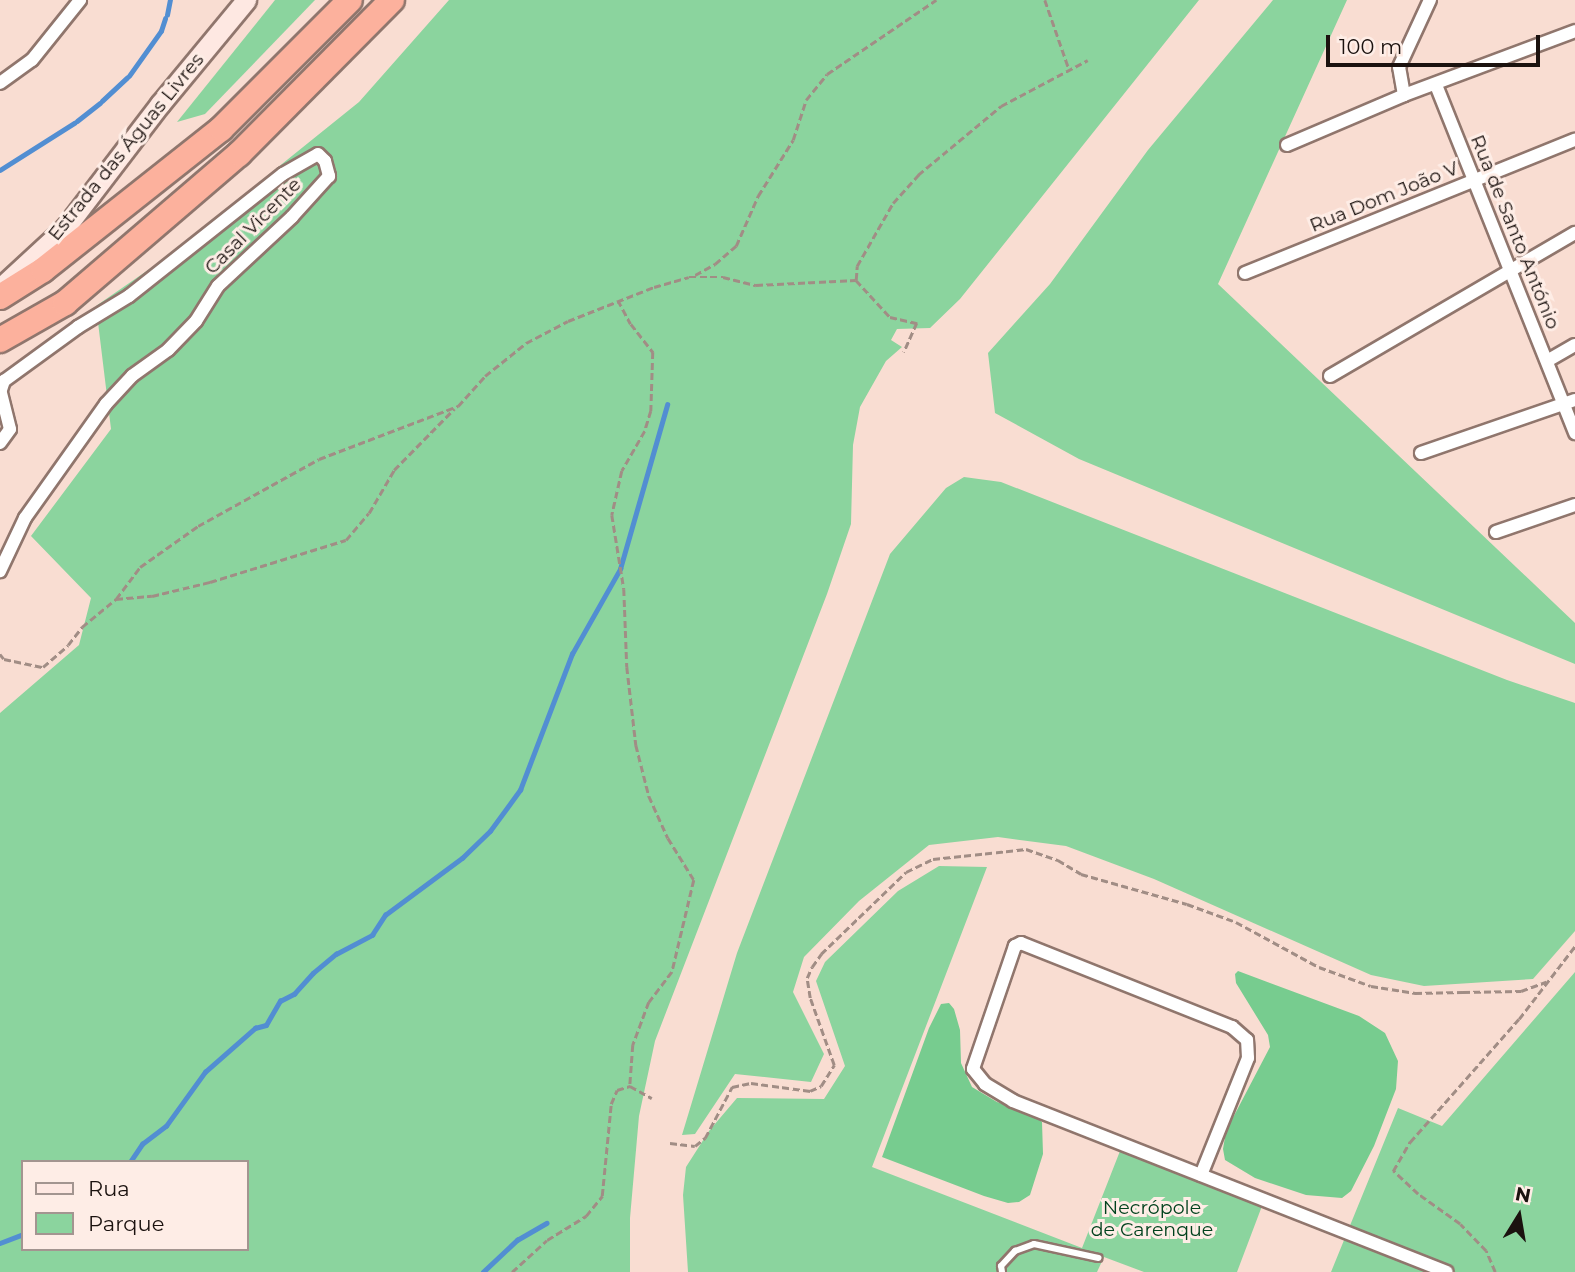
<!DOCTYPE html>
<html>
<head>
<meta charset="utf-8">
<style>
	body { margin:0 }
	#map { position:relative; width:1575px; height:1272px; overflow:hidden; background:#f9ddd2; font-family:Montserrat,sans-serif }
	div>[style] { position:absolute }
	.green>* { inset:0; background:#8bd49e }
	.forest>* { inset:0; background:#77cc8f }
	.stream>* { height:4.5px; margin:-2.25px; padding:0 2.25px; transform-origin:2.25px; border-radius:2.25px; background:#528ed2 }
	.path>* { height:2.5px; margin-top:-1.25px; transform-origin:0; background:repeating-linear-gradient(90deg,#a18d85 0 7px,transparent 0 10.5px) }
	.roads { filter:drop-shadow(2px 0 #90766d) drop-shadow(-2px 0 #90766d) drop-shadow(0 2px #90766d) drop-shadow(0 -2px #90766d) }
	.lane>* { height:6px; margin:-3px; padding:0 3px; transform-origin:3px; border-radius:3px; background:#fff }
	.street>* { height:12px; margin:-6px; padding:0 6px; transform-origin:6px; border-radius:6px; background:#fff }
	.secondary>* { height:19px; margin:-9.5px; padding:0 9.5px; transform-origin:9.5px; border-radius:9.5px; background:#fee8e2 }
	.highway>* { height:24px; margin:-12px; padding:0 12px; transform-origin:12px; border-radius:12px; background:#fcb19d }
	span { translate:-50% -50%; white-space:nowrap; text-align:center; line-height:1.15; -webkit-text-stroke:6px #feede6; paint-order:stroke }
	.street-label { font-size:19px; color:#1b120f }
	.park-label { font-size:19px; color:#00421d }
	.legend { position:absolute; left:21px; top:1160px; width:228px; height:91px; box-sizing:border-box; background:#feede6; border:2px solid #a39590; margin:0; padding:9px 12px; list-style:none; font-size:21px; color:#1b120f }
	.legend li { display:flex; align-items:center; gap:14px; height:35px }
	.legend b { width:35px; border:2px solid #a39590 }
	.north { position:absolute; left:1484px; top:1181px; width:70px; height:70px; -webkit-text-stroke:5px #feede6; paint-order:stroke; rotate:11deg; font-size:19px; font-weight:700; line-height:28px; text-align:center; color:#1b120f }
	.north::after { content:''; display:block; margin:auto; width:24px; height:32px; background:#1b120f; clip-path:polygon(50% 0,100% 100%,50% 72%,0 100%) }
	.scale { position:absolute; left:1326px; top:35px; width:214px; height:32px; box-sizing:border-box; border:4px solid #1b120f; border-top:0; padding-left:9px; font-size:21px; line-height:24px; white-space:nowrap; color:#1b120f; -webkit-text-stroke:5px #feede6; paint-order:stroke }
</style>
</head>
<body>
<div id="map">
	<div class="green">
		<i style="clip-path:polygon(275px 0,315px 0,205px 114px,177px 122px)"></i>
		<i style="clip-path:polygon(evenodd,449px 0,1199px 0,960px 299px,930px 328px,897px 329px,891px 340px,902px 347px,886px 361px,860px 407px,853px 445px,851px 524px,827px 594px,655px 1041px,639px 1116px,630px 1218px,630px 1272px,0 1272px,0 713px,79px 645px,91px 598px,31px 536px,111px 429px,96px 306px,164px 259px,359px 102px,449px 0,23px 1162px,247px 1162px,247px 1249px,23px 1249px,23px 1162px)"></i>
		<i style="clip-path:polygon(1273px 0,1347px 0,1218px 284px,1575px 623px,1575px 664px,1079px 459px,995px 413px,988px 353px,1050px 284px,1148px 150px)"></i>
		<i style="clip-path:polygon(964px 477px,1001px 482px,1507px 680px,1575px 703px,1575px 931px,1533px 979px,1424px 986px,1371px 975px,1154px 879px,1066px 846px,998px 837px,929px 845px,859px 901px,804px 957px,793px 992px,824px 1054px,811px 1082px,735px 1074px,695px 1134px,682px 1135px,737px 953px,890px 554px,946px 488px)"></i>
		<i style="clip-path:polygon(939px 866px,987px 867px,872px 1167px,1082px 1248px,1120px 1151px,1262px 1206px,1237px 1272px,1144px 1272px,1104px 1257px,1097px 1272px,688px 1272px,683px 1195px,686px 1167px,709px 1131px,737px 1098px,824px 1099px,845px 1066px,816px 981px,825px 962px,898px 891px)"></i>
		<i style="clip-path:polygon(1575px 972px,1575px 1272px,1331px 1272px,1398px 1108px,1442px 1126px)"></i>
	</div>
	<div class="forest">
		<i style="clip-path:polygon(1238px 971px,1359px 1016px,1385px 1033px,1398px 1061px,1396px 1089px,1374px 1146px,1351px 1191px,1342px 1198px,1306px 1195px,1255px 1178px,1225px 1160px,1223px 1149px,1226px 1131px,1270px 1047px,1268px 1035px,1236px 983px,1235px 974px)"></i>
		<i style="clip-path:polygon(949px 1003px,954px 1009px,960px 1030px,961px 1063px,972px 1087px,997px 1102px,1033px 1114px,1042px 1122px,1043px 1154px,1030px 1195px,1019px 1202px,1008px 1203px,984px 1196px,882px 1157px,929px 1028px,941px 1004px)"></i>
	</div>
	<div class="stream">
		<i style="left:167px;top:15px;width:15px;rotate:-79deg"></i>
		<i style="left:129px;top:76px;width:55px;rotate:-54.6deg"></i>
		<i style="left:161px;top:31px;width:13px;rotate:-72deg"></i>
		<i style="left:102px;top:101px;width:34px;rotate:-43deg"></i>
		<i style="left:77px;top:121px;width:29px;rotate:-38deg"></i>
		<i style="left:0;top:170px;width:88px;rotate:-32.4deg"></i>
		<i style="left:130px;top:1162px;width:22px;rotate:-56deg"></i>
		<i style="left:142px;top:1144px;width:30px;rotate:-37deg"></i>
		<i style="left:166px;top:1126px;width:67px;rotate:-54.2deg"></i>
		<i style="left:205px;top:1072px;width:67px;rotate:-41.3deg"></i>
		<i style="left:255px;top:1028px;width:11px;rotate:-15deg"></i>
		<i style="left:266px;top:1025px;width:28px;rotate:-60deg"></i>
		<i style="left:280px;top:1001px;width:16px;rotate:-27deg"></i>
		<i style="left:294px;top:994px;width:28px;rotate:-48deg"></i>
		<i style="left:313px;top:973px;width:30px;rotate:-40deg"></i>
		<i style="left:336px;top:954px;width:41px;rotate:-27.8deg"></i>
		<i style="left:372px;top:935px;width:24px;rotate:-57deg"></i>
		<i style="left:385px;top:915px;width:96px;rotate:-36.5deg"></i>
		<i style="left:462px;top:858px;width:39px;rotate:-44deg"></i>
		<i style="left:490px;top:831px;width:51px;rotate:-53.8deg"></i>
		<i style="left:520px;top:790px;width:146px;rotate:-69.1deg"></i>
		<i style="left:572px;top:654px;width:98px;rotate:-60.5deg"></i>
		<i style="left:620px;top:569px;width:171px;rotate:-74deg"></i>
		<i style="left:0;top:1243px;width:25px;rotate:-21deg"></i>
		<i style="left:483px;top:1272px;width:47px;rotate:-43.3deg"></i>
		<i style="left:517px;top:1240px;width:34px;rotate:-30deg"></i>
	</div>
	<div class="path">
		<i style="left:1045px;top:0;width:73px;rotate:70.8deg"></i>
		<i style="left:695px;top:275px;width:23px;rotate:-29deg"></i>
		<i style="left:715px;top:264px;width:28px;rotate:-41deg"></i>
		<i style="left:736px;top:246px;width:55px;rotate:-66.3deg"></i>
		<i style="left:758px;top:196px;width:66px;rotate:-58deg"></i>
		<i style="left:793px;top:140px;width:42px;rotate:-72deg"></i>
		<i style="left:806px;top:100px;width:33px;rotate:-51deg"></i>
		<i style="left:827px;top:74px;width:132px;rotate:-34.2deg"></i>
		<i style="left:856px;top:280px;width:14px;rotate:-86deg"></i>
		<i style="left:857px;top:266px;width:73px;rotate:-60.3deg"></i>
		<i style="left:893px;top:203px;width:38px;rotate:-48deg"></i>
		<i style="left:918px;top:175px;width:108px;rotate:-39.7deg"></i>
		<i style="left:1001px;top:106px;width:98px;rotate:-27.9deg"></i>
		<i style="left:618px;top:300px;width:27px;rotate:62deg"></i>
		<i style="left:631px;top:324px;width:36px;rotate:52deg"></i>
		<i style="left:653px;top:352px;width:59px;rotate:91.9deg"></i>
		<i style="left:651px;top:411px;width:21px;rotate:107deg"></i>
		<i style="left:645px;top:431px;width:46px;rotate:119.9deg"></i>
		<i style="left:622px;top:471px;width:45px;rotate:102.8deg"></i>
		<i style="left:612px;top:515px;width:75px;rotate:80.8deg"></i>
		<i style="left:624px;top:589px;width:78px;rotate:87.8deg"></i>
		<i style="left:627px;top:667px;width:79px;rotate:83.4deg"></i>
		<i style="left:636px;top:745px;width:53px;rotate:75.7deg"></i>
		<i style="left:649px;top:796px;width:46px;rotate:65.7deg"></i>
		<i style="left:668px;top:838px;width:49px;rotate:58.2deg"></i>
		<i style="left:694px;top:880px;width:95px;rotate:103.4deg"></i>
		<i style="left:672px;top:972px;width:38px;rotate:127deg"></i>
		<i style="left:649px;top:1002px;width:46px;rotate:110.4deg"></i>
		<i style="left:633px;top:1045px;width:41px;rotate:94.2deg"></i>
		<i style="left:116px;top:599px;width:36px;rotate:-5deg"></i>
		<i style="left:152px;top:596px;width:60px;rotate:-13.6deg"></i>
		<i style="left:210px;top:582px;width:142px;rotate:-17.2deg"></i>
		<i style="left:346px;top:540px;width:35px;rotate:-50deg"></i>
		<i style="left:369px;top:513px;width:50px;rotate:-59.8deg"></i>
		<i style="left:394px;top:470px;width:86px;rotate:-45.5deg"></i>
		<i style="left:0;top:654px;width:6px;rotate:51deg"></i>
		<i style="left:4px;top:659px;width:40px;rotate:12deg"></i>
		<i style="left:43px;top:667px;width:33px;rotate:-41deg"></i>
		<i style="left:68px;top:645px;width:23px;rotate:-52deg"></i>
		<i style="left:82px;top:627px;width:44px;rotate:-39.5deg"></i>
		<i style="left:116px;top:599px;width:40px;rotate:-53deg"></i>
		<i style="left:140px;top:567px;width:71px;rotate:-35.3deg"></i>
		<i style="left:198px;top:526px;width:138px;rotate:-29deg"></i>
		<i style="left:319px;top:459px;width:149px;rotate:-20.9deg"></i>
		<i style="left:458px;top:406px;width:40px;rotate:-48deg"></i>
		<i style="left:485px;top:376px;width:53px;rotate:-38.8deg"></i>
		<i style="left:526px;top:343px;width:47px;rotate:-27.6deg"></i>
		<i style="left:568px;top:321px;width:92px;rotate:-21.6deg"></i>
		<i style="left:654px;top:287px;width:36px;rotate:-16deg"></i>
		<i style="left:689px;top:277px;width:34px"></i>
		<i style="left:723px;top:277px;width:34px;rotate:14deg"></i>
		<i style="left:756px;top:285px;width:100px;rotate:-2.9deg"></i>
		<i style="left:856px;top:280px;width:50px;rotate:47.4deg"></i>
		<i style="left:890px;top:317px;width:28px;rotate:13deg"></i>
		<i style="left:917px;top:323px;width:32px;rotate:114deg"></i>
		<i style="left:670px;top:1143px;width:25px;rotate:7deg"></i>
		<i style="left:695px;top:1146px;width:13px;rotate:-39deg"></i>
		<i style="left:705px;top:1138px;width:58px;rotate:-62.1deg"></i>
		<i style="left:732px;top:1087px;width:19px;rotate:-12deg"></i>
		<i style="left:751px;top:1083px;width:60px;rotate:7.7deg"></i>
		<i style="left:810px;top:1091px;width:12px;rotate:-24deg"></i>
		<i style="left:821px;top:1086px;width:25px;rotate:-58deg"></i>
		<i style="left:834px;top:1065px;width:71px;rotate:-109.7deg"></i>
		<i style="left:810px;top:998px;width:20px;rotate:-99deg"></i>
		<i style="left:807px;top:978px;width:12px;rotate:-66deg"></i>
		<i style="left:812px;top:967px;width:16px;rotate:-55deg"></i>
		<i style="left:821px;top:954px;width:118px;rotate:-44deg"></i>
		<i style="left:906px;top:872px;width:30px;rotate:-26deg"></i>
		<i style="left:933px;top:859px;width:94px;rotate:-6.1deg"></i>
		<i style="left:1026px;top:849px;width:34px;rotate:19deg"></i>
		<i style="left:1058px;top:860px;width:27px;rotate:31deg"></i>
		<i style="left:1081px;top:874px;width:110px;rotate:15.8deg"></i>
		<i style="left:1187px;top:904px;width:52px;rotate:20.2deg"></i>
		<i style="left:1236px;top:922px;width:94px;rotate:28.5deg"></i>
		<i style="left:1319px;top:967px;width:55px;rotate:20.1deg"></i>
		<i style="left:1371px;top:986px;width:45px;rotate:9deg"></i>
		<i style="left:1415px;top:993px;width:48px;rotate:-1.2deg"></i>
		<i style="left:1463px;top:992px;width:58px;rotate:-1deg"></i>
		<i style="left:1521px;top:991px;width:27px;rotate:-20deg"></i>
		<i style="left:512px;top:1272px;width:47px;rotate:-42.4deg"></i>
		<i style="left:547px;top:1240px;width:46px;rotate:-31.6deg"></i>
		<i style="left:586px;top:1216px;width:26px;rotate:-51deg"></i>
		<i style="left:602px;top:1196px;width:92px;rotate:-84.4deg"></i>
		<i style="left:611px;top:1104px;width:15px;rotate:-67deg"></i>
		<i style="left:617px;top:1090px;width:14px;rotate:-17deg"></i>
		<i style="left:630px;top:1086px;width:25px;rotate:29deg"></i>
		<i style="left:1495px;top:1272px;width:23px;rotate:-113deg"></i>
		<i style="left:1486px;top:1251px;width:37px;rotate:-134deg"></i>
		<i style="left:1460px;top:1224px;width:52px;rotate:-144.5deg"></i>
		<i style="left:1418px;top:1194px;width:34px;rotate:-137deg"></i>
		<i style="left:1393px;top:1171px;width:34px;rotate:-60deg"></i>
		<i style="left:1410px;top:1142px;width:164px;rotate:-48.5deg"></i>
		<i style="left:1519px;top:1019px;width:92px;rotate:-52.5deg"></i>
	</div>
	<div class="roads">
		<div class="lane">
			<i style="left:1002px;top:1272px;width:6px;rotate:-99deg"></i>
			<i style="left:1001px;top:1266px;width:21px;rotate:-47deg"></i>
			<i style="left:1015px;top:1251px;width:20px;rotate:-20deg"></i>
			<i style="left:1034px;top:1244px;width:66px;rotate:12.2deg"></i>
		</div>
		<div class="street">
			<i style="left:0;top:83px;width:39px;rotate:-36deg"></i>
			<i style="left:32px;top:60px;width:77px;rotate:-51.3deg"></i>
			<i style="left:1436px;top:85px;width:375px;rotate:68.2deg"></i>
			<i style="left:1404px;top:95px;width:28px;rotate:-100deg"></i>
			<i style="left:1399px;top:67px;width:74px;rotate:-65.2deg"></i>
			<i style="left:1287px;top:145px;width:127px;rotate:-23.1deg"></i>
			<i style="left:1404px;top:95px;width:183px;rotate:-20.5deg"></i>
			<i style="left:1245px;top:273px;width:356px;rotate:-22deg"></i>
			<i style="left:1547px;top:361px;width:32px;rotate:-30deg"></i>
			<i style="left:1330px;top:376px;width:284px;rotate:-30.3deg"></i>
			<i style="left:0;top:393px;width:13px;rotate:-72deg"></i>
			<i style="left:4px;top:381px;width:92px;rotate:-36.1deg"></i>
			<i style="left:78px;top:327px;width:60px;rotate:-31.3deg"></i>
			<i style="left:129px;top:296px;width:196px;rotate:-38.4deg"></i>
			<i style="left:283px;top:174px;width:40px;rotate:-29.7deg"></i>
			<i style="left:318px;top:154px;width:10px;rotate:45deg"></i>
			<i style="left:325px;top:161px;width:16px;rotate:75deg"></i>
			<i style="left:329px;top:176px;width:55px;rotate:132.1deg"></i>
			<i style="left:292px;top:217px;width:101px;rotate:137deg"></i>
			<i style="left:218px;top:286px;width:41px;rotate:122.2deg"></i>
			<i style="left:196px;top:321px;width:40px;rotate:134deg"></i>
			<i style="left:168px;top:350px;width:44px;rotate:144.2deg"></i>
			<i style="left:132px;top:376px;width:38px;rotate:133deg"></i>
			<i style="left:106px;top:404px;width:140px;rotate:125.4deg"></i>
			<i style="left:25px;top:518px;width:59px;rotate:115.3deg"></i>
			<i style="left:0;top:443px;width:17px;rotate:-54deg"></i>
			<i style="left:10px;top:429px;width:38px;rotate:-104deg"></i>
			<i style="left:1421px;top:453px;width:163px;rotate:-19deg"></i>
			<i style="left:1496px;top:532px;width:83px;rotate:-18.9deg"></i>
			<i style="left:1201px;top:1175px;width:126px;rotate:-68.1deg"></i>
			<i style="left:1248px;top:1058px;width:18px;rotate:-93deg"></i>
			<i style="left:1247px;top:1040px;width:20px;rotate:-139deg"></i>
			<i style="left:1232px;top:1027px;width:227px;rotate:-158.3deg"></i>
			<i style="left:1021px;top:943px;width:7px;rotate:153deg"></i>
			<i style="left:1015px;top:946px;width:130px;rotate:108.9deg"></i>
			<i style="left:973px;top:1069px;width:19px;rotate:51deg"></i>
			<i style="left:985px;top:1084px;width:33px;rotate:31deg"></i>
			<i style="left:1013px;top:1101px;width:466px;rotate:21.5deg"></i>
		</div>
		<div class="secondary">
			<i style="left:0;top:288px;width:90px;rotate:-42.7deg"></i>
			<i style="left:66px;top:227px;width:155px;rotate:-52.6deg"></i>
			<i style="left:160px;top:104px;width:135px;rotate:-50.4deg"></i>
		</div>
		<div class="highway">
			<i style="left:0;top:297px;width:51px;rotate:-32.1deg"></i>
			<i style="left:43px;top:270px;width:227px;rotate:-38.4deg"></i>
			<i style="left:221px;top:129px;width:182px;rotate:-45deg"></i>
			<i style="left:0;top:340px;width:75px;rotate:-29.6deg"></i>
			<i style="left:65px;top:303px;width:229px;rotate:-40.6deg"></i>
			<i style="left:239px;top:154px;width:217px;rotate:-45.2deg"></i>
		</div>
	</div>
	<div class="street-label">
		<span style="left:126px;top:147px;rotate:-51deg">Estrada das Águas Livres</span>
		<span style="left:1384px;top:197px;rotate:-22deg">Rua Dom João V</span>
		<span style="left:253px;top:226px;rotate:-45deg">Casal Vicente</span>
		<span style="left:1515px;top:232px;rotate:68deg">Rua de Santo António</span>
	</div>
	<div class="park-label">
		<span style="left:1152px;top:1219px">Necrópole<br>de Carenque</span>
	</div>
	<ul class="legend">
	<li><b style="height:9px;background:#fee8e2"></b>Rua</li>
	<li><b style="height:19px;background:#8bd49e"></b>Parque</li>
	</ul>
	<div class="north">N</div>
	<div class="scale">100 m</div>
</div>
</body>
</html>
